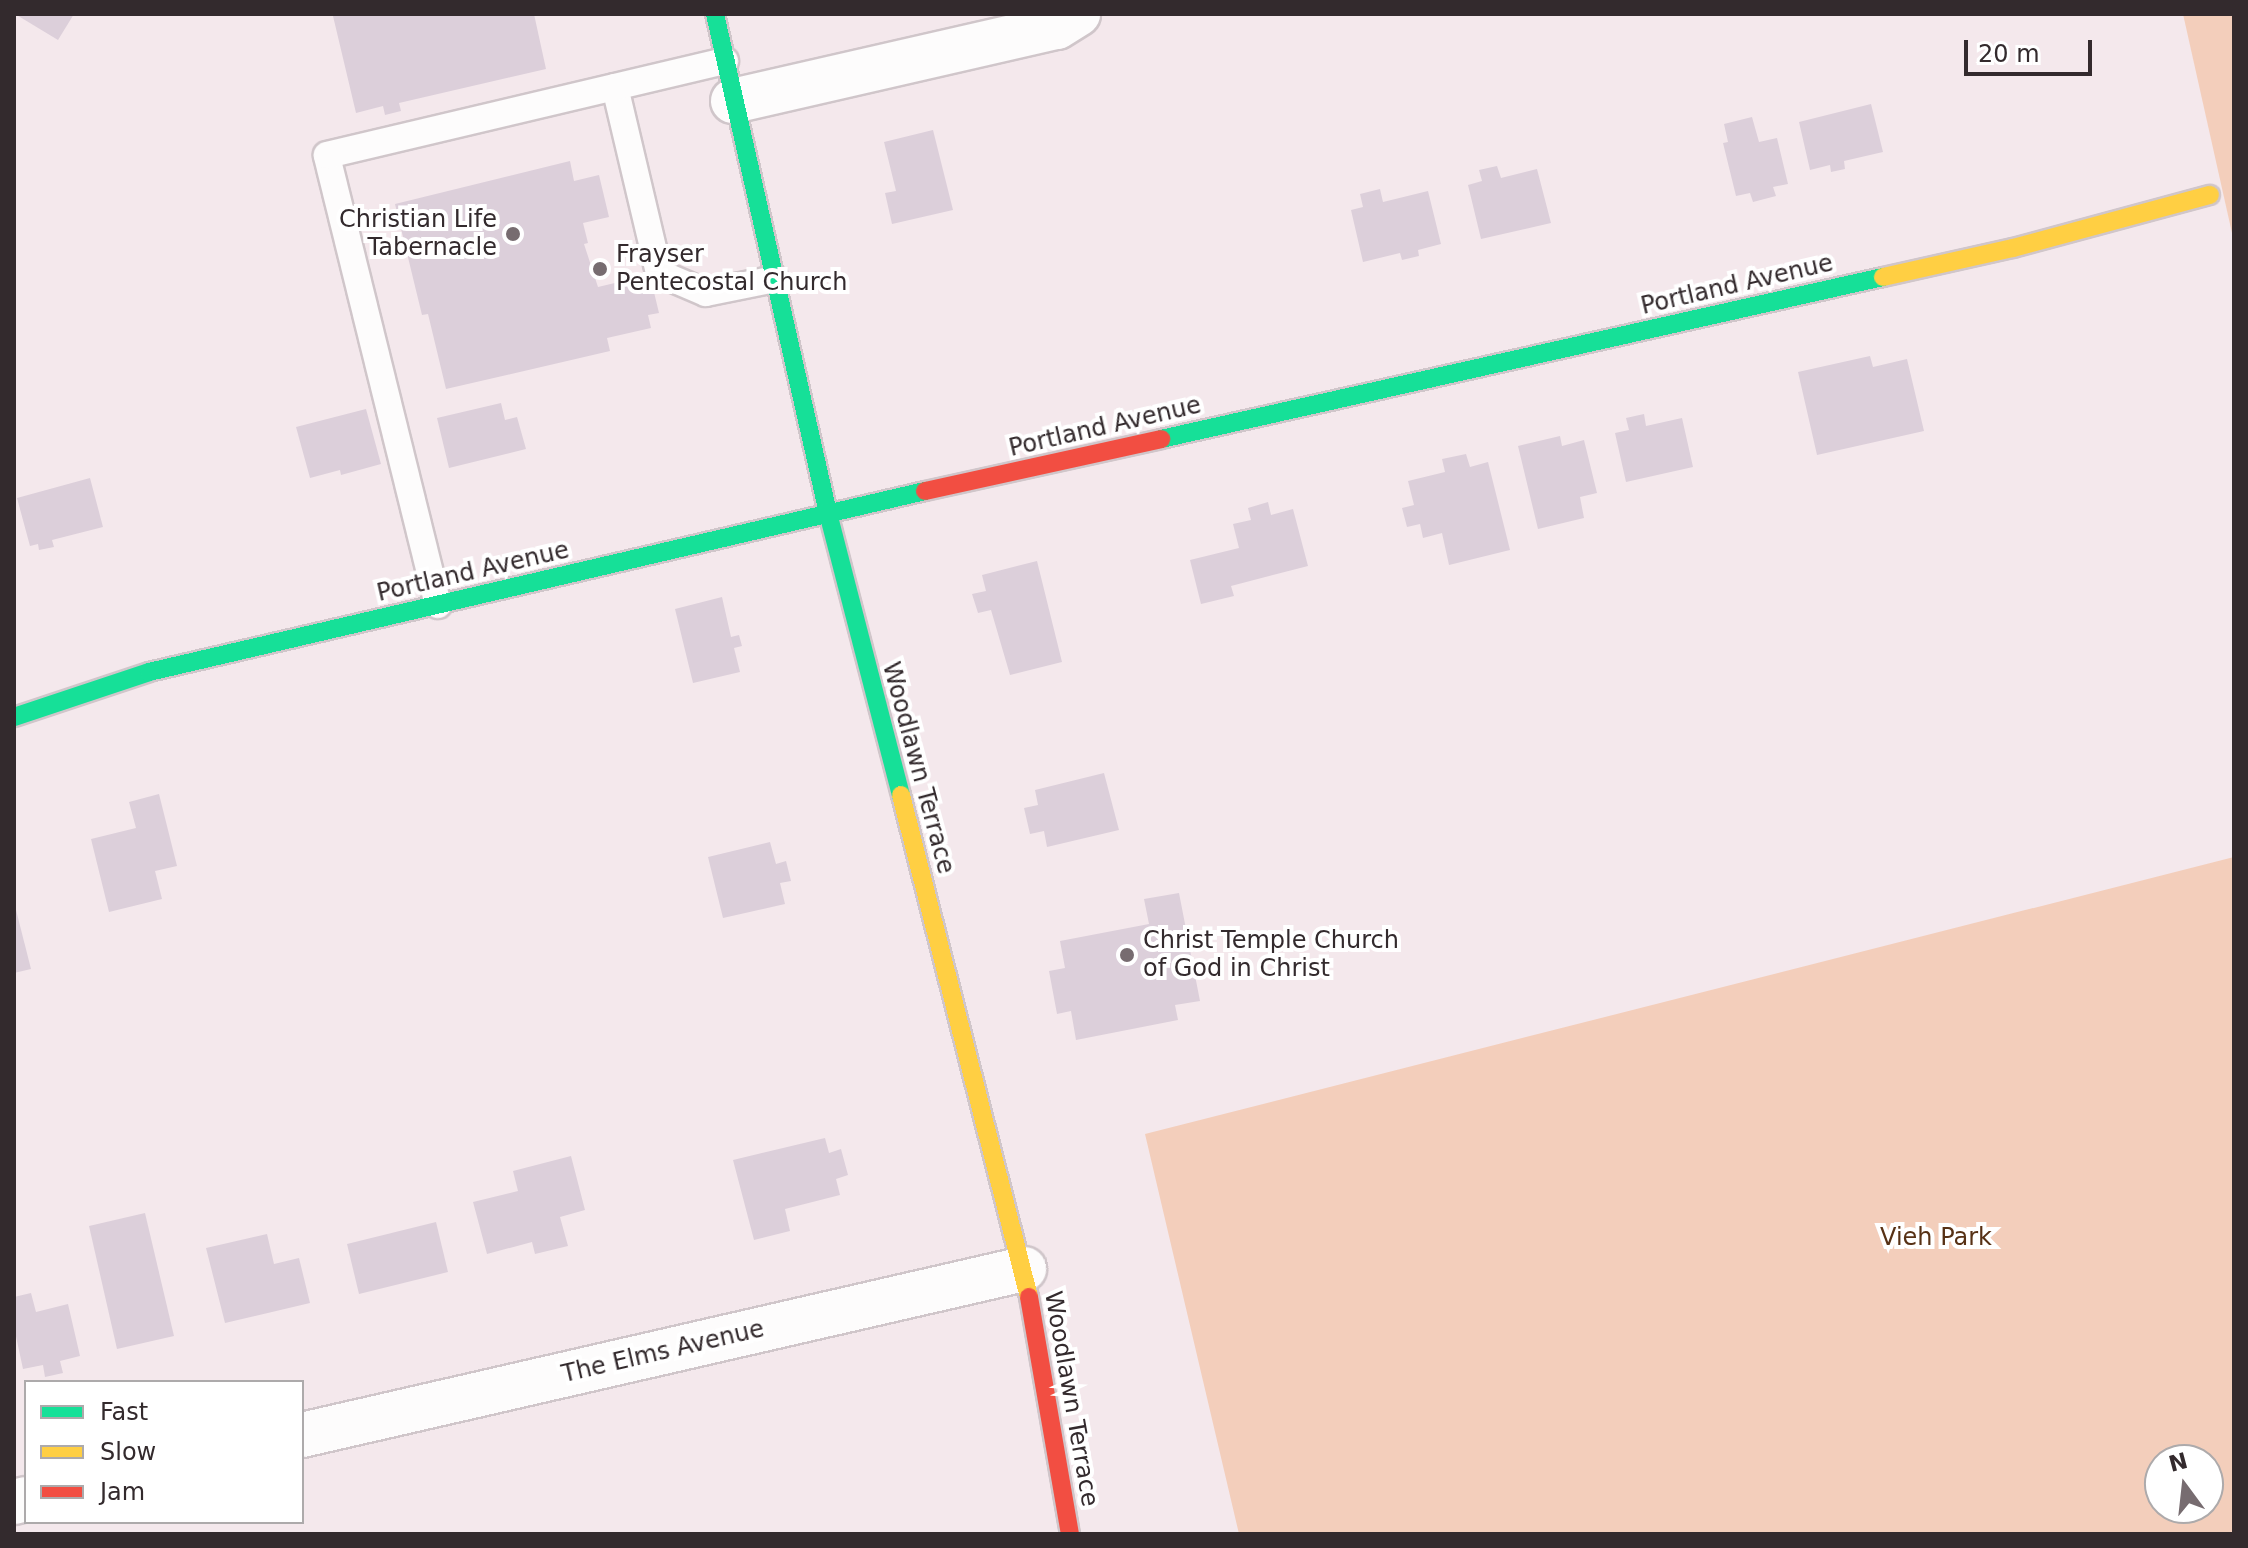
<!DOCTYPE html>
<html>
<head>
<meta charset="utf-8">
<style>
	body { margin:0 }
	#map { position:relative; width:2248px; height:1548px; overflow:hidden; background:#f4e8ec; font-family:"DejaVu Sans",sans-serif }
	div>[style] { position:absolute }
	.green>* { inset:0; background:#f3cebb }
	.building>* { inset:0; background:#dccfda }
	.roads { filter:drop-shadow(2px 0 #d0c6ca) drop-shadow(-2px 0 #d0c6ca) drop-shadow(0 2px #d0c6ca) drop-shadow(0 -2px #d0c6ca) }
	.lane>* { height:26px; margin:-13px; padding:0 13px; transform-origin:13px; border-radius:13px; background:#fdfcfc }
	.street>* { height:44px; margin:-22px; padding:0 22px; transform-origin:22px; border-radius:22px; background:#fdfcfc }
	.fast>* { height:18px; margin:-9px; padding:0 9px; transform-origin:9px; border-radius:9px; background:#16e098 }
	.slow>* { height:18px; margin:-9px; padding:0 9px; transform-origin:9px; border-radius:9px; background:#ffcf43 }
	.jam>* { height:18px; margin:-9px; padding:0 9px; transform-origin:9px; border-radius:9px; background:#f24e42 }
	.dots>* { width:22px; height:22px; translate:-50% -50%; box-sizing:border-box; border:4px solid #fff; border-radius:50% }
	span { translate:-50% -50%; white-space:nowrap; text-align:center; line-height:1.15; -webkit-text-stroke:8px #fff; paint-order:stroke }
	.poi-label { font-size:24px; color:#332a2d }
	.right { translate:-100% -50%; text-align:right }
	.left { translate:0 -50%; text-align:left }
	.street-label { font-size:24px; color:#332a2d }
	.park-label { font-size:24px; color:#573115 }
	.frame { position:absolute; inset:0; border:16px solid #332a2d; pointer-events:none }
	.legend { position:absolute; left:24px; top:1380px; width:280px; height:144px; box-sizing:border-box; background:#fff; border:2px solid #adaaab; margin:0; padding:10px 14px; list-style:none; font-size:24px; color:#332a2d }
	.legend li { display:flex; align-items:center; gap:16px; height:40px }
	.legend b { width:40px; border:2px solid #adaaab }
	.north { position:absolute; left:2144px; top:1444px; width:80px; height:80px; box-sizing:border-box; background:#fff; border:2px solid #adaaab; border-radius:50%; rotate:345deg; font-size:22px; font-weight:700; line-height:32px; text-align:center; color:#332a2d }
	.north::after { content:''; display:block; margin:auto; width:28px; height:36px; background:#776c70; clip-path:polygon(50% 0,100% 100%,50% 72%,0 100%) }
	.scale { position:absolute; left:1964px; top:40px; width:128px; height:36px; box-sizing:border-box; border:4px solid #332a2d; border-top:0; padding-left:10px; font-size:24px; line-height:28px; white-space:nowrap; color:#332a2d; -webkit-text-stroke:6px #fff; paint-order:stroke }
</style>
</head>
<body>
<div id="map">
	<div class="green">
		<i style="clip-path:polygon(2183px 14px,2234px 14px,2234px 242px)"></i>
		<i style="clip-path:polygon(evenodd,2234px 857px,2234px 1534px,1239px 1534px,1145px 1134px,2234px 857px,2160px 1460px,2208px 1460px,2208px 1508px,2160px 1508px,2160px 1460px)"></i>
	</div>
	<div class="building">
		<i style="clip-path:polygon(15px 14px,74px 14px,58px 40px)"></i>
		<i style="clip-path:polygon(342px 14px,534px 14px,546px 69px,399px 103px,401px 111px,385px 115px,383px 106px,356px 113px,333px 16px)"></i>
		<i style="clip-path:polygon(1871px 104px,1883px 152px,1844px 161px,1845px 169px,1831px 172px,1830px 165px,1810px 170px,1799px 122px)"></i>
		<i style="clip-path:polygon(1752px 117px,1759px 142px,1777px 138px,1788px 184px,1773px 187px,1776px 196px,1753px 202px,1750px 193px,1736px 196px,1723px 143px,1728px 142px,1724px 124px)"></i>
		<i style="clip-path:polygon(933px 130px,953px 210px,892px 224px,885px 193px,896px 191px,884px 142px)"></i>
		<i style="clip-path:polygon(570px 161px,574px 181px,599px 175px,609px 217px,583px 223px,588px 243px,584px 244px,598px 287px,640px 277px,643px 290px,653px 288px,659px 313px,648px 315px,651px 328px,607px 338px,610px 351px,446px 389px,428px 314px,422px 315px,395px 204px)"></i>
		<i style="clip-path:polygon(1497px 166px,1501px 178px,1537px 169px,1551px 223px,1481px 239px,1468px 185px,1482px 181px,1479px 170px)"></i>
		<i style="clip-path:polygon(1380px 189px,1383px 202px,1428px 191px,1441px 244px,1418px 250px,1419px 256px,1402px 260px,1400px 253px,1363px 262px,1351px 210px,1363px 207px,1360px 194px)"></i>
		<i style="clip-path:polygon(1870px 356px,1873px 367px,1907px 359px,1924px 431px,1817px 455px,1798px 372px)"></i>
		<i style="clip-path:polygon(501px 403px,505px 420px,517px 417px,526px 449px,449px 468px,437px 418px)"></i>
		<i style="clip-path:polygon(366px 409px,381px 464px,341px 475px,340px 470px,310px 478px,296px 427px)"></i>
		<i style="clip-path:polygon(1644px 414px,1646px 426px,1682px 418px,1693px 467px,1626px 482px,1615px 433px,1629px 430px,1626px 418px)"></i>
		<i style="clip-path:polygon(1560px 436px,1562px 446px,1584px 440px,1597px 493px,1580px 497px,1584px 518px,1538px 529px,1518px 446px)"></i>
		<i style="clip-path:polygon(1466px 454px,1470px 467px,1488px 462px,1510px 550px,1449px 565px,1442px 533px,1423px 538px,1420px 524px,1407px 527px,1402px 508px,1414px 505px,1408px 481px,1445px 472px,1442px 459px)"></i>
		<i style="clip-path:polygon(90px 478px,103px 527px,52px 540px,54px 547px,39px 550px,38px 544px,30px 546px,17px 498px)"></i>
		<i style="clip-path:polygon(1268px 502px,1271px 515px,1293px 509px,1308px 566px,1231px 586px,1234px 596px,1201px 604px,1190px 560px,1239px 548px,1233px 524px,1251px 520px,1248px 508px)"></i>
		<i style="clip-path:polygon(1037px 561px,1062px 662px,1010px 675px,991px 610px,978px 613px,972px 594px,986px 591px,982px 575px)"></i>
		<i style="clip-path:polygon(722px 597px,731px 637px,739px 635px,742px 646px,734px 648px,740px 672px,693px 683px,675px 609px)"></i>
		<i style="clip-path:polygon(1104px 773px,1119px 830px,1047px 847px,1044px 831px,1030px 834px,1024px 808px,1038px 805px,1035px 790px)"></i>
		<i style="clip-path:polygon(159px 794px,177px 866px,155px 871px,162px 899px,109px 912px,91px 839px,136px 828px,129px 802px)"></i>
		<i style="clip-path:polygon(770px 842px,776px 864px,786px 861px,791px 881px,780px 883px,785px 904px,723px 918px,708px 857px)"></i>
		<i style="clip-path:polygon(1179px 893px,1200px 1001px,1175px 1005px,1178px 1020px,1076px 1040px,1071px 1011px,1057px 1014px,1049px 971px,1065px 968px,1060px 941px,1149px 924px,1144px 899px)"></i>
		<i style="clip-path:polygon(14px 902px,31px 969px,14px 973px)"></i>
		<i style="clip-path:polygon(825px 1138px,829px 1153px,841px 1149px,848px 1175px,836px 1179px,840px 1195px,785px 1209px,790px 1231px,754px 1240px,733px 1160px)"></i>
		<i style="clip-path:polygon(571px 1156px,585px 1210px,560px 1217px,568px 1246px,535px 1254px,532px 1242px,487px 1254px,473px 1202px,518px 1191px,513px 1171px)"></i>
		<i style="clip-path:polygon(145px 1213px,174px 1336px,117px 1349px,89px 1226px)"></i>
		<i style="clip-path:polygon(436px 1222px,448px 1272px,359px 1294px,347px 1244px)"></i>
		<i style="clip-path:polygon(267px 1234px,274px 1264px,299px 1258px,310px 1303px,225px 1323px,206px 1248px)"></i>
		<i style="clip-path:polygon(31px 1293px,36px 1312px,68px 1304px,80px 1356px,60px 1361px,63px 1373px,45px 1377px,43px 1365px,23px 1369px,14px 1327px,14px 1297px)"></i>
	</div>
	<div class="roads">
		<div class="lane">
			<i style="left:615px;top:87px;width:191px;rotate:76.7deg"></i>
			<i style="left:659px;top:273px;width:51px;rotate:23.1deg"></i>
			<i style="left:706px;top:293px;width:70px;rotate:-11.5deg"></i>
			<i style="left:438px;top:605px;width:463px;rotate:-103.9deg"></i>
			<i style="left:327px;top:155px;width:409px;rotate:-13.3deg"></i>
		</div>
		<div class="street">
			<i style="left:733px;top:101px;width:332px;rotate:-12.9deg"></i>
			<i style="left:1057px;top:27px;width:25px;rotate:-32deg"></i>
			<i style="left:302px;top:1435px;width:741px;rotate:-12.95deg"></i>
			<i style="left:14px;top:1502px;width:12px;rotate:-14deg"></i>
		</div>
		<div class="fast">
			<i style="left:715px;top:14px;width:512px;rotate:77.24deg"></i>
			<i style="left:828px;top:513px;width:291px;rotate:75.5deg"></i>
			<i style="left:1161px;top:439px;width:740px;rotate:-12.65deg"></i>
			<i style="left:14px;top:717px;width:142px;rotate:-18.4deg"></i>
			<i style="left:149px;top:672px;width:797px;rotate:-13.13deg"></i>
		</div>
		<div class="slow">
			<i style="left:1883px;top:277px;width:133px;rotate:-12.6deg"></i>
			<i style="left:2013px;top:248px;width:204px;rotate:-15.1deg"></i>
			<i style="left:901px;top:795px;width:518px;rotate:75.7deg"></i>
		</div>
		<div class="jam">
			<i style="left:925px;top:491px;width:242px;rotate:-12.4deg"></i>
			<i style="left:1029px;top:1297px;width:241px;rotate:80.2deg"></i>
		</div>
	</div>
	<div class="dots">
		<i style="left:513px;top:234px;background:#776c70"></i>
		<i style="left:600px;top:269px;background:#776c70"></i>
		<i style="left:1127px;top:955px;background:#776c70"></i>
	</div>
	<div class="poi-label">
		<span class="right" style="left:497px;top:234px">Christian Life<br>Tabernacle</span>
		<span class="left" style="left:616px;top:269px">Frayser<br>Pentecostal Church</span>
		<span class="left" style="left:1143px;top:955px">Christ Temple Church<br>of God in Christ</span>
	</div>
	<div class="street-label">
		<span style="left:1737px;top:285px;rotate:-13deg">Portland Avenue</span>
		<span style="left:1105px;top:427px;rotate:-13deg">Portland Avenue</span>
		<span style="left:473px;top:572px;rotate:-13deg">Portland Avenue</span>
		<span style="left:918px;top:768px;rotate:75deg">Woodlawn Terrace</span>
		<span style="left:663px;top:1352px;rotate:-13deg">The Elms Avenue</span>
		<span style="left:1071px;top:1399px;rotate:80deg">Woodlawn Terrace</span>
	</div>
	<div class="park-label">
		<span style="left:1936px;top:1238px">Vieh Park</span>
	</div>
	<div class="frame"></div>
	<ul class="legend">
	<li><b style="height:10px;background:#16e098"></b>Fast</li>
	<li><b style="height:10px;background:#ffcf43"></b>Slow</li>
	<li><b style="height:10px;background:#f24e42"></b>Jam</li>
	</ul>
	<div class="north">N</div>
	<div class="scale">20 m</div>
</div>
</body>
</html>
